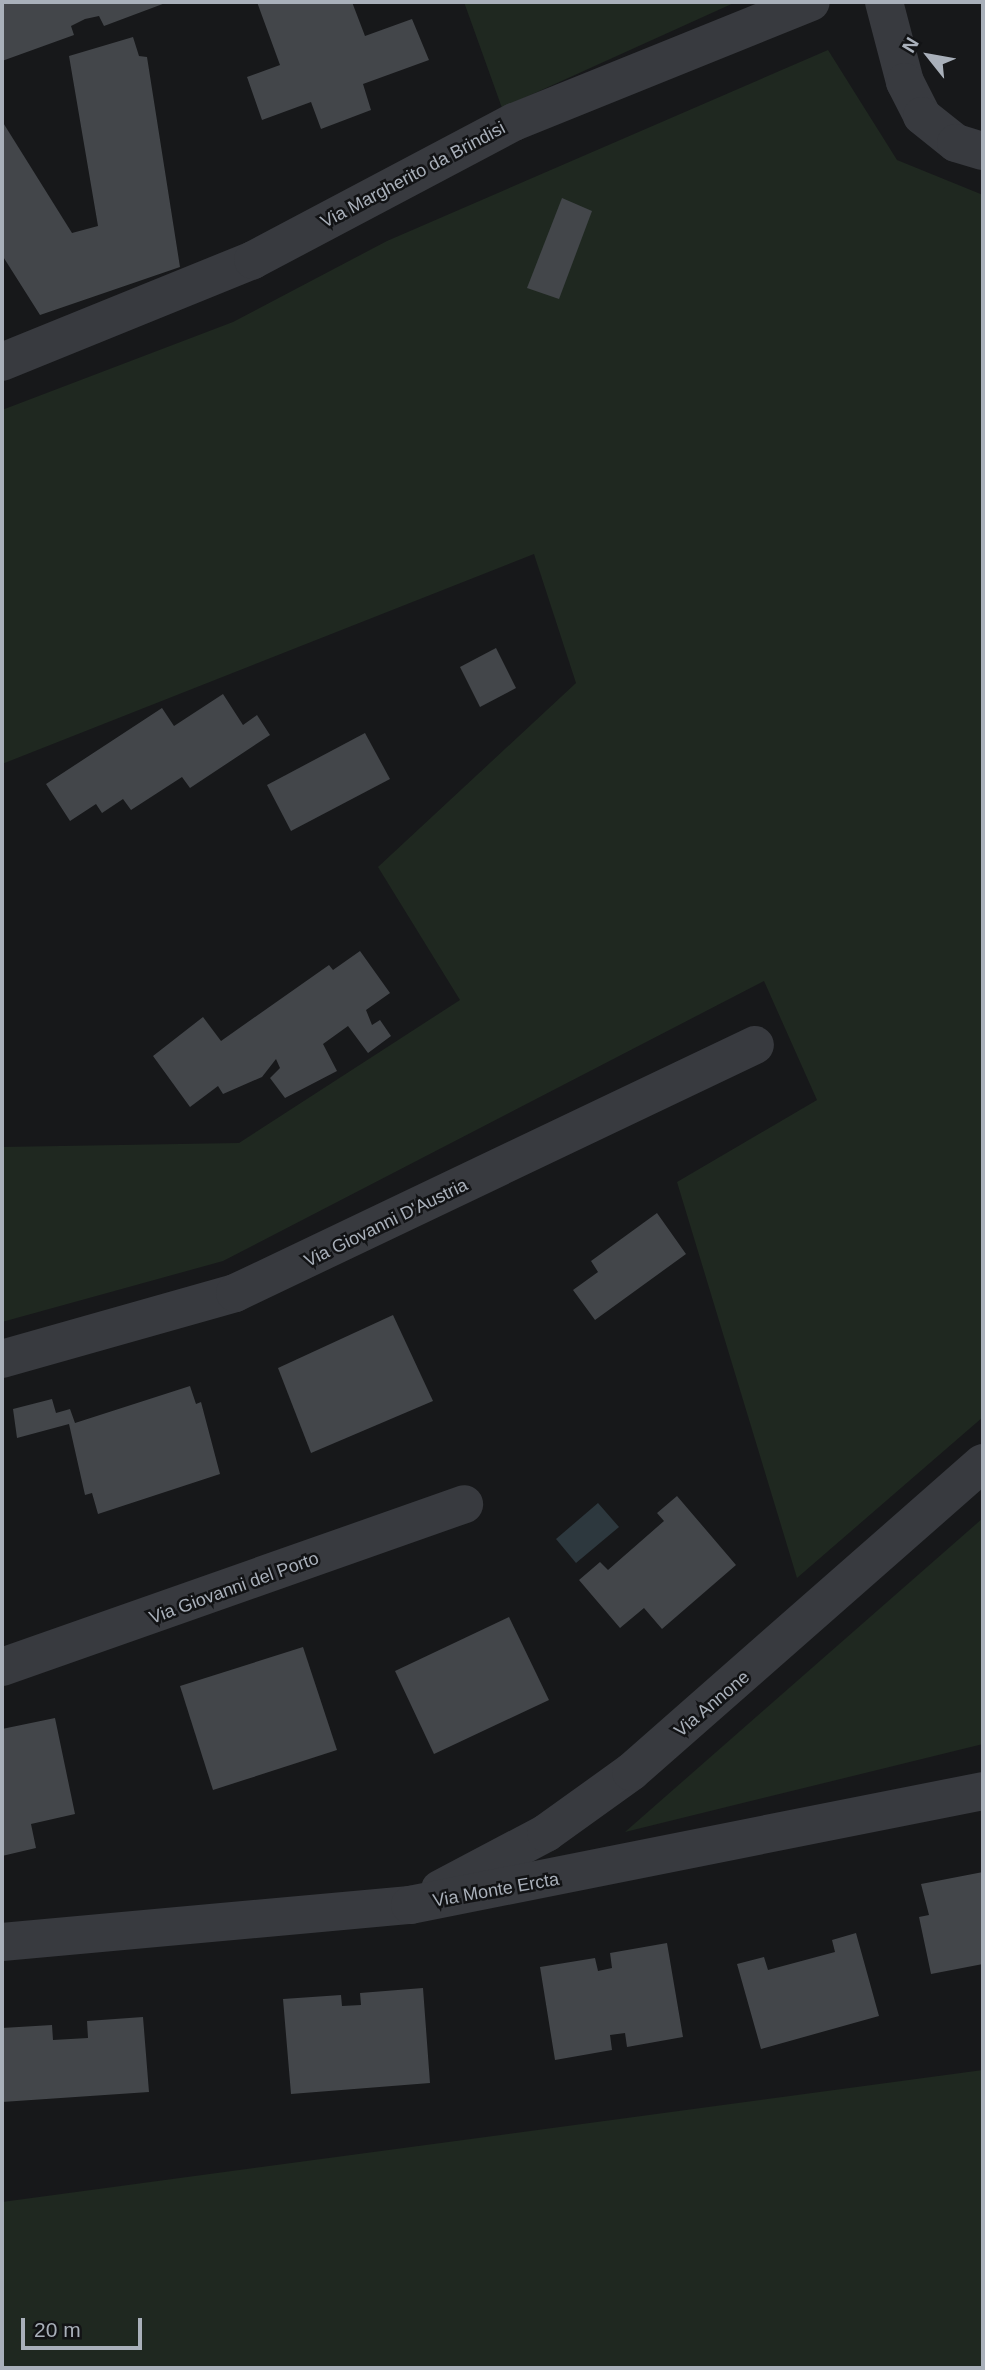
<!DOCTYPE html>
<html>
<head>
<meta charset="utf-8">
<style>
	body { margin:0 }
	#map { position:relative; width:985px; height:2370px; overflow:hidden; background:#17181a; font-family:Arial,sans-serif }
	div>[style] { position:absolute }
	.green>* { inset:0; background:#1f2820 }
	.water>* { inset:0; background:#2d383e }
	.building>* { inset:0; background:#43464a }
	.minor>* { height:38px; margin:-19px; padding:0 19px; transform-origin:19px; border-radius:19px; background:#383a3f }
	span { translate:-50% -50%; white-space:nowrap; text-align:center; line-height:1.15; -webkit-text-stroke:5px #121315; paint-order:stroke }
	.street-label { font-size:18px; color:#a9b0ba }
	.frame { position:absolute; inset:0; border:4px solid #a9b0ba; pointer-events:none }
	.north { position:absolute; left:894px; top:21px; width:70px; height:70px; -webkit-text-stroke:5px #121315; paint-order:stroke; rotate:301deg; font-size:19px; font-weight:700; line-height:28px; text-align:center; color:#a9b0ba }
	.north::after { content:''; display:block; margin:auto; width:24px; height:32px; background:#a9b0ba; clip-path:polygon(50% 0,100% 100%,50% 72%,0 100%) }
	.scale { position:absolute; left:21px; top:2318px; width:121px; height:32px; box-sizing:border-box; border:4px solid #a9b0ba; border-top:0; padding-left:9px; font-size:21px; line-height:24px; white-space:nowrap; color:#a9b0ba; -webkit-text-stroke:5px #121315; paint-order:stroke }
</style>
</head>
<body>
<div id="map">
	<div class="green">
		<i style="clip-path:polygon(464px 2px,736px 2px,502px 108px)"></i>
		<i style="clip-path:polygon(828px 50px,897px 160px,983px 195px,983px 1417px,797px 1578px,677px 1182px,817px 1100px,764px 981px,223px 1261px,2px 1322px,2px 1147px,239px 1143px,460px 1000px,378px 867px,576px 683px,534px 554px,2px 764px,2px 410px,233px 322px,387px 241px)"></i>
		<i style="clip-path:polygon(983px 1518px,983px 1744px,625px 1832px)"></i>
		<i style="clip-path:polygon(983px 2070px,983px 2368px,2px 2368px,2px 2202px)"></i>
	</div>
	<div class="water">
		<i style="clip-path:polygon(598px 1503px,619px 1527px,576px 1563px,556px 1539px)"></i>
	</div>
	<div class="building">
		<i style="clip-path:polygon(2px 2px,168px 2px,104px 26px,99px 16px,85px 19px,71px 26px,74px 35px,2px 61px)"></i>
		<i style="clip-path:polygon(257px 2px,352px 2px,365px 36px,412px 19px,429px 60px,363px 84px,371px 110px,321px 129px,311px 102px,262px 120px,247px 77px,280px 65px)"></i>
		<i style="clip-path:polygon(133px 37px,139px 56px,147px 57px,180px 267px,40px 315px,2px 255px,2px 121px,72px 233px,98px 226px,69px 56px)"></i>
		<i style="clip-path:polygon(562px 198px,592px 211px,559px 299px,527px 288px)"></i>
		<i style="clip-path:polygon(496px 648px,516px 688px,480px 707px,460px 667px)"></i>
		<i style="clip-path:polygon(223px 694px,243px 725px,257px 715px,270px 735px,190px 788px,182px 777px,131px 810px,123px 799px,102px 813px,96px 804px,70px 821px,46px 784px,162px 708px,174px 726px)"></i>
		<i style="clip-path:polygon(365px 733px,390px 779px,291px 831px,267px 785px)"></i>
		<i style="clip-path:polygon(360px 951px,390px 993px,366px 1010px,372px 1025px,380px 1020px,391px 1036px,368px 1053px,348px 1026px,323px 1044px,337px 1071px,285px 1098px,270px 1078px,280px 1068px,276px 1059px,262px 1077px,223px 1094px,218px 1086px,190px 1107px,153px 1056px,203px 1017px,221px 1041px,329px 965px,333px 970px)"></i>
		<i style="clip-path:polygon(657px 1213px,686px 1254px,595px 1320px,573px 1290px,598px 1272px,591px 1261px)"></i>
		<i style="clip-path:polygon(393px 1315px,433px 1401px,311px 1453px,278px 1368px)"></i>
		<i style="clip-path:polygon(190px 1386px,196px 1404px,201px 1402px,220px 1474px,98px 1514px,92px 1493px,85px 1495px,69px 1424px,17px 1438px,13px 1409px,52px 1399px,56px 1413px,70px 1409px,75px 1423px)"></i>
		<i style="clip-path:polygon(677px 1496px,736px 1565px,662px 1629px,644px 1608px,620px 1628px,579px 1580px,600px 1562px,608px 1570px,664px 1521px,657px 1513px)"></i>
		<i style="clip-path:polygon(509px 1617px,549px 1700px,434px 1754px,395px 1671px)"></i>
		<i style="clip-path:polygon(303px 1647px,337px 1750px,213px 1790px,180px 1686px)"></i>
		<i style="clip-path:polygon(55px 1718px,75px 1814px,31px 1824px,36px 1848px,2px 1856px,2px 1729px)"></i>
		<i style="clip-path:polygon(983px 1872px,983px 1964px,931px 1974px,919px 1917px,929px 1915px,921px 1884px)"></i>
		<i style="clip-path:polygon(856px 1933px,879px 2016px,761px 2049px,737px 1964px,764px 1957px,768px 1970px,835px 1952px,832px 1940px)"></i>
		<i style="clip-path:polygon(667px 1943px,683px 2037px,627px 2047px,625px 2033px,610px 2035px,612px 2050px,555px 2060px,540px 1967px,595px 1958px,598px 1971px,612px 1968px,610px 1953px)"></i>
		<i style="clip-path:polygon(423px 1988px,430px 2083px,291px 2094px,283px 1999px,341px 1995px,342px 2006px,361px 2005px,360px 1993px)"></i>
		<i style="clip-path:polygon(143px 2017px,149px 2092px,2px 2102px,2px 2028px,52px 2025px,53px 2040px,88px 2038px,87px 2021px)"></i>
	</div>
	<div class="minor">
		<i style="left:884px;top:2px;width:83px;rotate:75.3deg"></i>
		<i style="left:905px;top:82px;width:38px;rotate:63deg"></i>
		<i style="left:922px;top:116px;width:43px;rotate:38.5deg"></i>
		<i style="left:956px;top:143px;width:28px;rotate:17deg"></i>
		<i style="left:2px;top:362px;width:271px;rotate:-22.1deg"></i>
		<i style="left:253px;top:260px;width:295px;rotate:-27.9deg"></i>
		<i style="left:514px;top:122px;width:320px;rotate:-22deg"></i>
		<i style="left:2px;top:1359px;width:242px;rotate:-15.8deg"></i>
		<i style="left:235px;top:1293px;width:576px;rotate:-25.5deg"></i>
		<i style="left:2px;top:1667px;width:490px;rotate:-19.4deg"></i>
		<i style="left:440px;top:1889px;width:120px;rotate:-27.8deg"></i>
		<i style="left:546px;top:1833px;width:105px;rotate:-35.7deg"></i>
		<i style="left:631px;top:1772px;width:468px;rotate:-41.3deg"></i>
		<i style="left:2px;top:1942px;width:410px;rotate:-5.2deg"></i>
		<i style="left:410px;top:1905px;width:584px;rotate:-11.25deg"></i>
	</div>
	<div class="street-label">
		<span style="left:413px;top:175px;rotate:-28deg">Via Margherito da Brindisi</span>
		<span style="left:386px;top:1223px;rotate:-26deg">Via Giovanni D'Austria</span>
		<span style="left:234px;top:1588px;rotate:-20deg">Via Giovanni del Porto</span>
		<span style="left:712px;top:1704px;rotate:-40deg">Via Annone</span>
		<span style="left:496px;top:1890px;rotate:-10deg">Via Monte Ercta</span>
	</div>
	<div class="frame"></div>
	<div class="north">N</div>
	<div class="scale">20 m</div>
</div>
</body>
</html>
